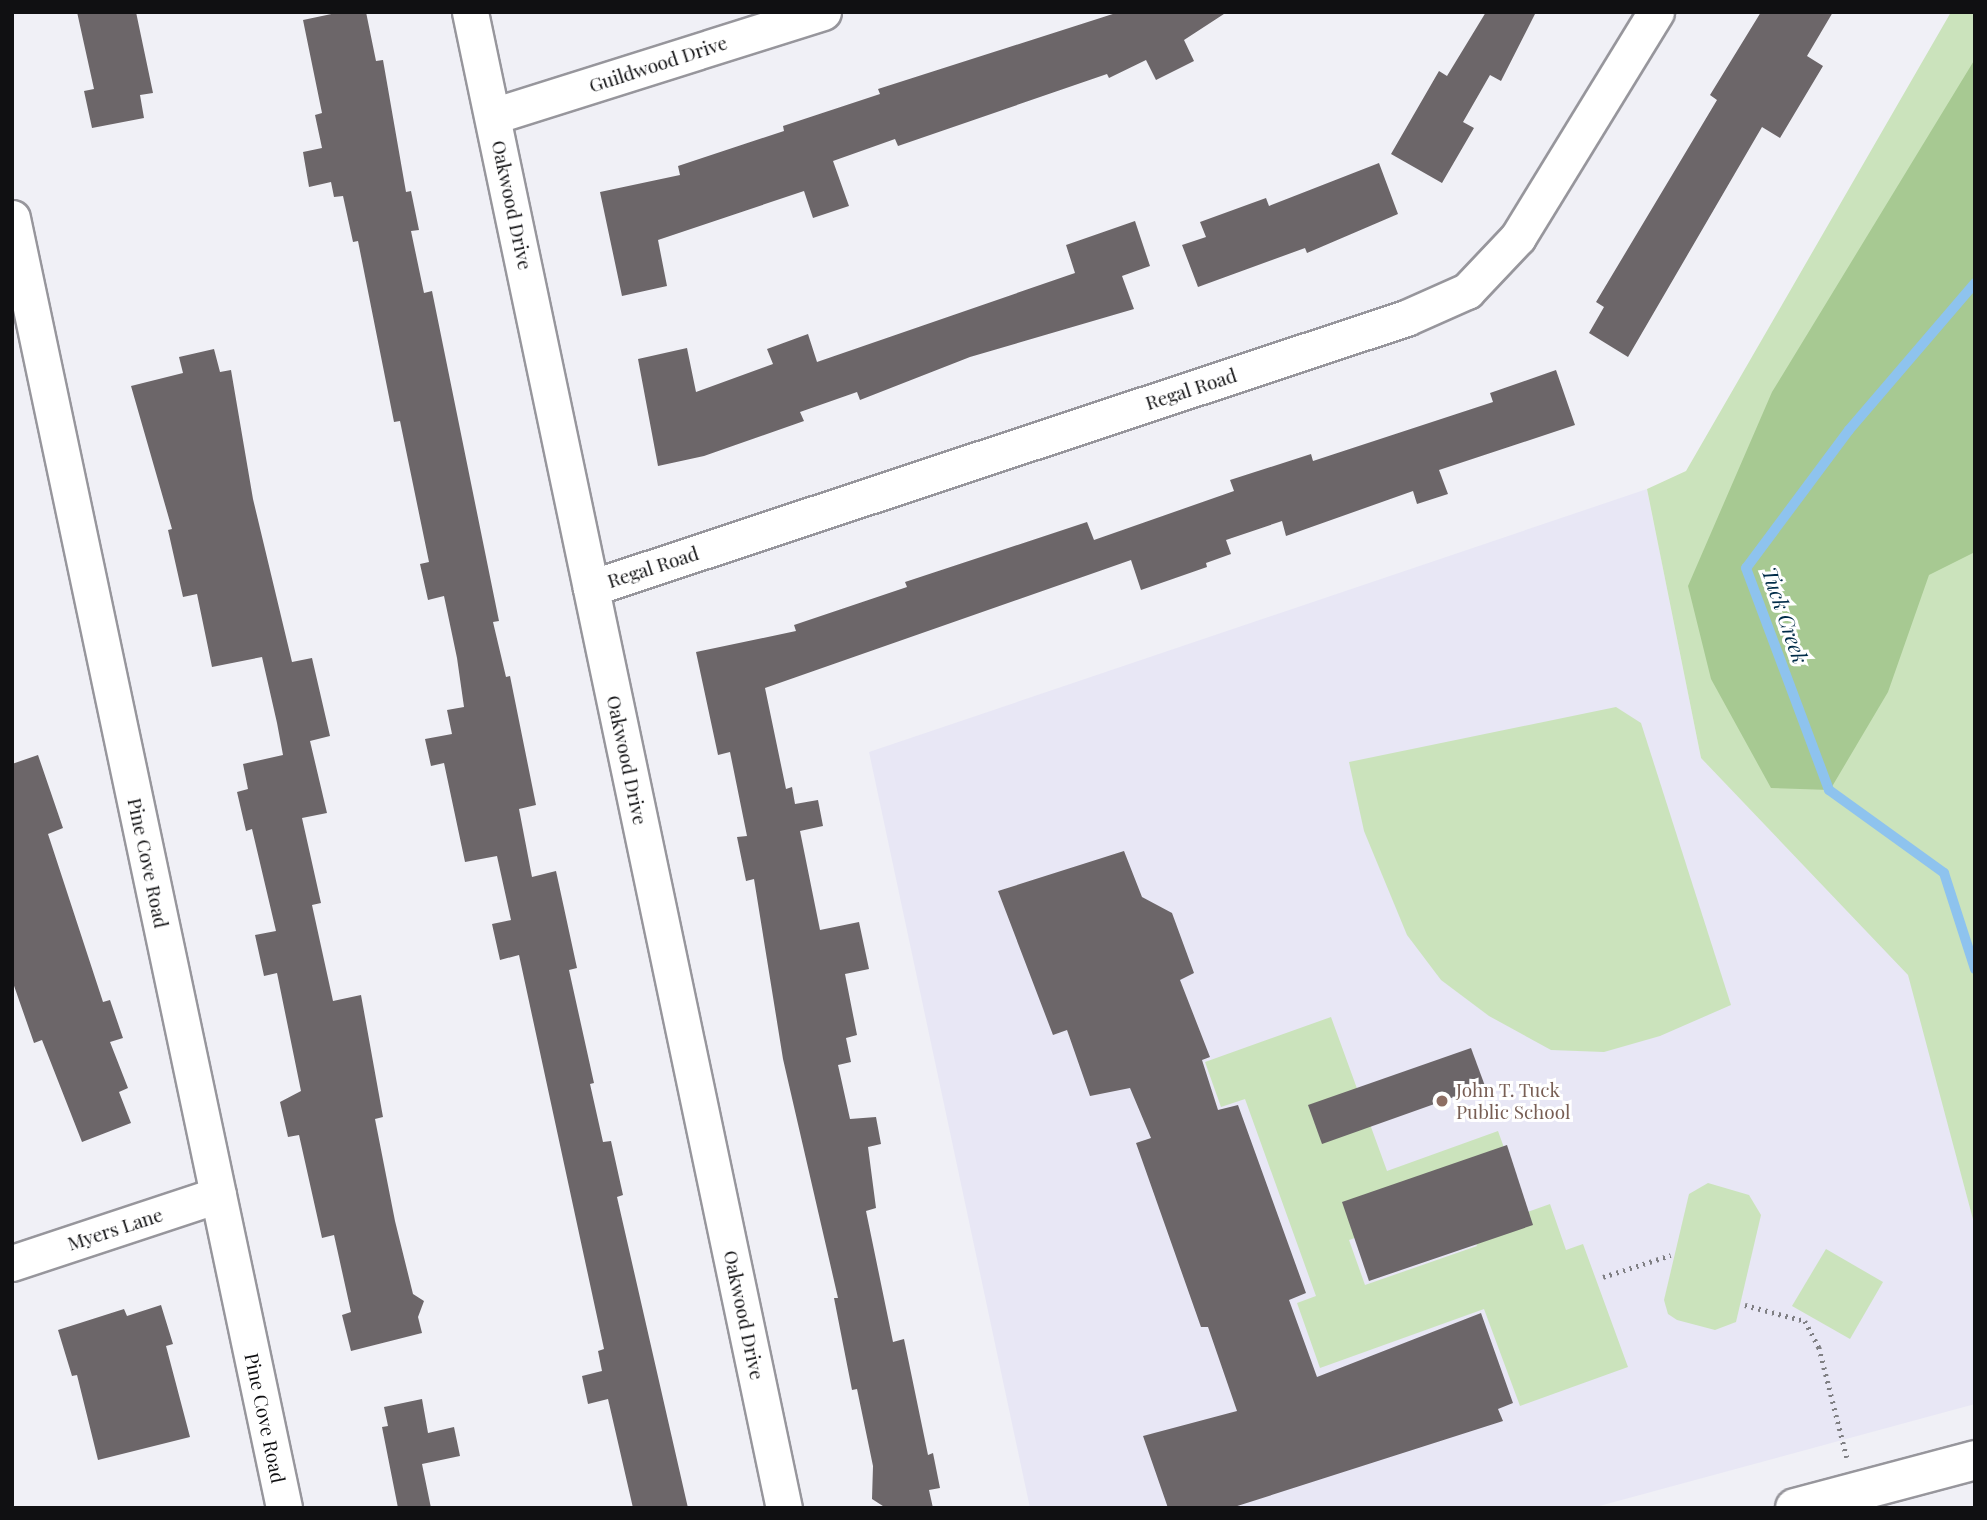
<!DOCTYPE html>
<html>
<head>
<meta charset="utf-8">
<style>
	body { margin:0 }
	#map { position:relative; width:1987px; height:1520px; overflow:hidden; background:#f0f0f6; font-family:"Playfair Display",serif }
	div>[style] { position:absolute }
	.built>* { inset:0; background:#e8e7f5 }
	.green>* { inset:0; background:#cbe3bc }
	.forest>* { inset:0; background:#a7c992 }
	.stream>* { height:10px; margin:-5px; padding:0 5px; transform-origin:5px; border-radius:5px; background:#8ec3ee }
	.building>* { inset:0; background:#6c6669 }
	.path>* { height:4.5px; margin-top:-2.25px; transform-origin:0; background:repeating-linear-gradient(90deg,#7f7f83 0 2px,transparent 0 7px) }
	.roads { filter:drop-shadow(2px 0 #97969c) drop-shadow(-2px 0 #97969c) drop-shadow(0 2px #97969c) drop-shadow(0 -2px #97969c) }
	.minor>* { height:35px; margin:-17.5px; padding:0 17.5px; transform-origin:17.5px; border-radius:17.5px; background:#fff }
	.tertiary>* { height:38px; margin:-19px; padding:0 19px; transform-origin:19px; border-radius:19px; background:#fff }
	.dots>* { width:19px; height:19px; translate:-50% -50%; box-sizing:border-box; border:4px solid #fff; border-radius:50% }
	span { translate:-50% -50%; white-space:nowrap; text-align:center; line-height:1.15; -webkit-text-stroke:6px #fff; paint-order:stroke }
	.street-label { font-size:19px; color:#101012 }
	.education-label { font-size:19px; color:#785e54 }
	.left { translate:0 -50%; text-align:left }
	.water-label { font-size:21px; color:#002c48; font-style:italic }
	.frame { position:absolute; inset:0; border:14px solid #101012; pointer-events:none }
</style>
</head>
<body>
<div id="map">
	<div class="built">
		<i style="clip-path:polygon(1647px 489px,1701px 758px,1909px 975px,1975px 1227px,1975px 1404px,1592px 1508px,1030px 1508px,869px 752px)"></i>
	</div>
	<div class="green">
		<i style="clip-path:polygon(1951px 12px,1975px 12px,1975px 1227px,1908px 975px,1701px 758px,1647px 489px,1686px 471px)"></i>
		<i style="clip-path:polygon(1616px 707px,1641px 723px,1731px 1005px,1660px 1036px,1604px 1052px,1551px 1050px,1489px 1016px,1441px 980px,1407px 935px,1364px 831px,1349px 762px)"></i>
		<i style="clip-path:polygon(1331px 1017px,1387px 1171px,1498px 1131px,1516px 1181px,1349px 1240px,1365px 1285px,1477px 1246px,1472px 1232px,1550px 1204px,1566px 1250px,1583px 1244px,1628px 1367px,1520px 1406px,1484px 1309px,1320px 1368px,1297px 1303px,1316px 1296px,1245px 1099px,1221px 1107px,1205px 1062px)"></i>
		<i style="clip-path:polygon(1708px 1183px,1749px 1195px,1761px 1215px,1736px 1322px,1715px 1330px,1677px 1320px,1668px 1314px,1664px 1300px,1689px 1194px)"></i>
		<i style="clip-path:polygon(1826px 1249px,1883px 1282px,1850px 1339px,1792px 1306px)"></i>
	</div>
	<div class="forest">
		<i style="clip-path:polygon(1975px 59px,1975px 552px,1929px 575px,1888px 692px,1830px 790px,1771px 788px,1711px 679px,1688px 586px,1772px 392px)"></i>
	</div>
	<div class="stream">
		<i style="left:1975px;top:283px;width:194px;rotate:130.6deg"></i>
		<i style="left:1849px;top:430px;width:172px;rotate:126.7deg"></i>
		<i style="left:1746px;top:568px;width:237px;rotate:69.5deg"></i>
		<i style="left:1829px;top:790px;width:142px;rotate:35.8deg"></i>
		<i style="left:1944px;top:873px;width:101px;rotate:72.1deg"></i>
	</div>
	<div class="building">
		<i style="clip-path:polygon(77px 12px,136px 12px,153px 93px,140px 95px,144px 118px,92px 128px,84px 91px,94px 89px)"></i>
		<i style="clip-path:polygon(341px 12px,366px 12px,376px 61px,383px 60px,406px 192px,411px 191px,419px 230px,411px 231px,424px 293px,432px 291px,499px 621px,493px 622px,506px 677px,510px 676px,536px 805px,519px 809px,532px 877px,556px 871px,577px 968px,569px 970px,594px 1083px,590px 1084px,603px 1142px,611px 1141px,623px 1195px,617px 1197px,688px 1508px,633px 1508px,608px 1399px,588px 1404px,582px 1376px,602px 1371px,598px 1351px,604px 1349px,519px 955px,500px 960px,492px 924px,511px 920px,497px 856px,465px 862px,444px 763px,431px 766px,425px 739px,452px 734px,447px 710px,464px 707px,457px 658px,444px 596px,428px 600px,420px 564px,429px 562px,400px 421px,394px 422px,358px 241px,353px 242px,343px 196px,334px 197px,331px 182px,309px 187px,303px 152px,322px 148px,315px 115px,322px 113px,303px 20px)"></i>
		<i style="clip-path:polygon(1119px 12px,1227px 12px,1184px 40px,1194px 61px,1156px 80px,1146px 60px,1109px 78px,1107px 74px,898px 146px,895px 139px,833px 161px,849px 206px,813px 218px,804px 191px,658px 240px,667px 286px,622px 296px,600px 192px,680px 175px,678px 166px,784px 131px,783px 126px,880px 94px,878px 89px)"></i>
		<i style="clip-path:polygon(1486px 12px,1536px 12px,1501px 81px,1490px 75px,1463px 122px,1474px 128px,1442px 183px,1391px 154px,1439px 71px,1447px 76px)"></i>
		<i style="clip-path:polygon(1761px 12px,1833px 12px,1807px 56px,1823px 66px,1780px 138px,1762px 127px,1628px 357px,1589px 333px,1604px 307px,1596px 302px,1717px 100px,1710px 95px)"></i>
		<i style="clip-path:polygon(1379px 163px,1398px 214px,1307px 253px,1305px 248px,1198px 287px,1182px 245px,1206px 237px,1200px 222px,1266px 198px,1269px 206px)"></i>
		<i style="clip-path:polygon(1135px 221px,1150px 266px,1122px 276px,1134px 309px,970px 357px,860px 400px,857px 392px,800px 412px,804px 421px,704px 456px,658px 466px,638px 359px,687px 348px,696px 392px,773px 364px,767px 349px,808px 334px,817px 362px,1075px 273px,1066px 245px)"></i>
		<i style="clip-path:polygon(214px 349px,220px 372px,231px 370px,253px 499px,292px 662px,312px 658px,330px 736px,310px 741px,327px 813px,302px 818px,321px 903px,312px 905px,333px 1001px,361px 995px,383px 1117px,375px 1119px,395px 1221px,413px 1294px,424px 1301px,418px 1317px,422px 1333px,351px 1351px,342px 1315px,351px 1312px,334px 1235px,322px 1238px,299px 1135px,288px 1137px,280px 1102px,301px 1091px,277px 973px,264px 976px,255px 935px,276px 931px,252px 829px,246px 831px,237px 792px,248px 789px,243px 764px,283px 755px,277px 723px,262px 657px,212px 667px,197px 594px,183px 597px,168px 530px,172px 529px,131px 386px,183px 373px,179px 357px)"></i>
		<i style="clip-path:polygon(1556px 370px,1575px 425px,1439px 470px,1448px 494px,1417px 504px,1413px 491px,1286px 536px,1282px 521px,1226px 540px,1231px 554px,1206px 563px,1207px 567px,1141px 590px,1131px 560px,765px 688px,786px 789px,792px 787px,795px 804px,818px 800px,823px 826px,800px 831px,820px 930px,859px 922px,869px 969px,845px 974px,857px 1035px,846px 1038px,851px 1062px,838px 1065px,850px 1119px,876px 1117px,881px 1144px,868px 1147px,876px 1208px,866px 1211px,893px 1342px,904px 1339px,928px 1455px,933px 1453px,940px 1488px,929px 1490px,933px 1508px,886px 1508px,872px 1499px,873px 1466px,857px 1389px,852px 1390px,834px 1298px,838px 1298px,783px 1059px,754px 879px,746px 881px,737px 837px,747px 836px,730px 752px,718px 755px,696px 652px,796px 631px,794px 625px,907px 587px,905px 582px,1087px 522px,1094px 540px,1234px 491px,1230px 480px,1311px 454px,1313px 461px,1493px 402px,1490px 393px)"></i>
		<i style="clip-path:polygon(38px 755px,63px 828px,48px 834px,103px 1002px,110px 1000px,123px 1038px,110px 1042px,128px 1088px,119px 1092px,131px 1123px,82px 1142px,42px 1040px,34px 1043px,12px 980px,12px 764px)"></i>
		<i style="clip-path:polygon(1124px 851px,1142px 897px,1172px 913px,1194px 973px,1180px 980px,1210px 1057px,1202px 1060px,1218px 1110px,1238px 1105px,1306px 1293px,1289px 1300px,1317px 1377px,1481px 1313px,1513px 1403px,1498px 1409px,1503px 1421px,1231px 1508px,1168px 1508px,1143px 1436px,1237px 1411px,1208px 1327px,1201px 1327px,1136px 1143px,1151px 1138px,1130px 1088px,1090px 1096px,1067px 1030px,1053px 1035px,998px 891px)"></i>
		<i style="clip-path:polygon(1471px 1048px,1485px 1086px,1322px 1144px,1308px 1105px)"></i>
		<i style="clip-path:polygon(1507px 1145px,1533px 1225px,1369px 1281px,1342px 1202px)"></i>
		<i style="clip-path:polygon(161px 1305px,173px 1344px,166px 1346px,190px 1437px,98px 1460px,77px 1375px,72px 1376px,58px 1330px,124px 1309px,127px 1316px)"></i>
		<i style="clip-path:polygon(422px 1399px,428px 1433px,454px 1427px,460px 1456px,422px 1464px,431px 1508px,398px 1508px,382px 1427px,388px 1426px,384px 1407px)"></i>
	</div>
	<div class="path">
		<i style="left:1603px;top:1277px;width:71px;rotate:-17.9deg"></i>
		<i style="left:1745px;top:1305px;width:62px;rotate:14.9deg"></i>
		<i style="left:1805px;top:1321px;width:30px;rotate:62deg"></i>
		<i style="left:1819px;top:1347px;width:114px;rotate:75.8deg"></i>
	</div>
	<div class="roads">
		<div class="minor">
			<i style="left:470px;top:12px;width:1529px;rotate:78.15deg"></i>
			<i style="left:493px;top:116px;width:346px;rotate:-17.5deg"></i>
			<i style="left:12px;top:218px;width:1318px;rotate:78.09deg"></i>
			<i style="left:591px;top:588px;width:859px;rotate:-18.33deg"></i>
			<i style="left:1406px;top:318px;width:67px;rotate:-23.9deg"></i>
			<i style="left:1467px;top:291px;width:74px;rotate:-46.6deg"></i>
			<i style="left:1518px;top:237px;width:264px;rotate:-58.5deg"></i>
			<i style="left:12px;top:1263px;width:217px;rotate:-18.3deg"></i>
		</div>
		<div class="tertiary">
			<i style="left:1795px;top:1508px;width:186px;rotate:-14.9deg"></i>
		</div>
	</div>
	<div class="dots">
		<i style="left:1442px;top:1101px;background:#8d6e63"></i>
	</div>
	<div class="street-label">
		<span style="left:658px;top:64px;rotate:-18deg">Guildwood Drive</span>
		<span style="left:512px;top:205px;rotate:78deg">Oakwood Drive</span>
		<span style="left:1191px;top:389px;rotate:-18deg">Regal Road</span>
		<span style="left:653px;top:567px;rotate:-18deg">Regal Road</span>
		<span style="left:627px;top:760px;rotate:78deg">Oakwood Drive</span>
		<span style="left:148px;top:863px;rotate:78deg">Pine Cove Road</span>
		<span style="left:115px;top:1229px;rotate:-18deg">Myers Lane</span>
		<span style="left:744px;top:1315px;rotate:78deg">Oakwood Drive</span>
		<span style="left:265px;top:1418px;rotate:78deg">Pine Cove Road</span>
	</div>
	<div class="education-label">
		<span class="left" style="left:1456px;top:1101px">John T. Tuck<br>Public School</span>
	</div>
	<div class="water-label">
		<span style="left:1786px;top:615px;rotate:71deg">Tuck Creek</span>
	</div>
	<div class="frame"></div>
</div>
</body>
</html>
